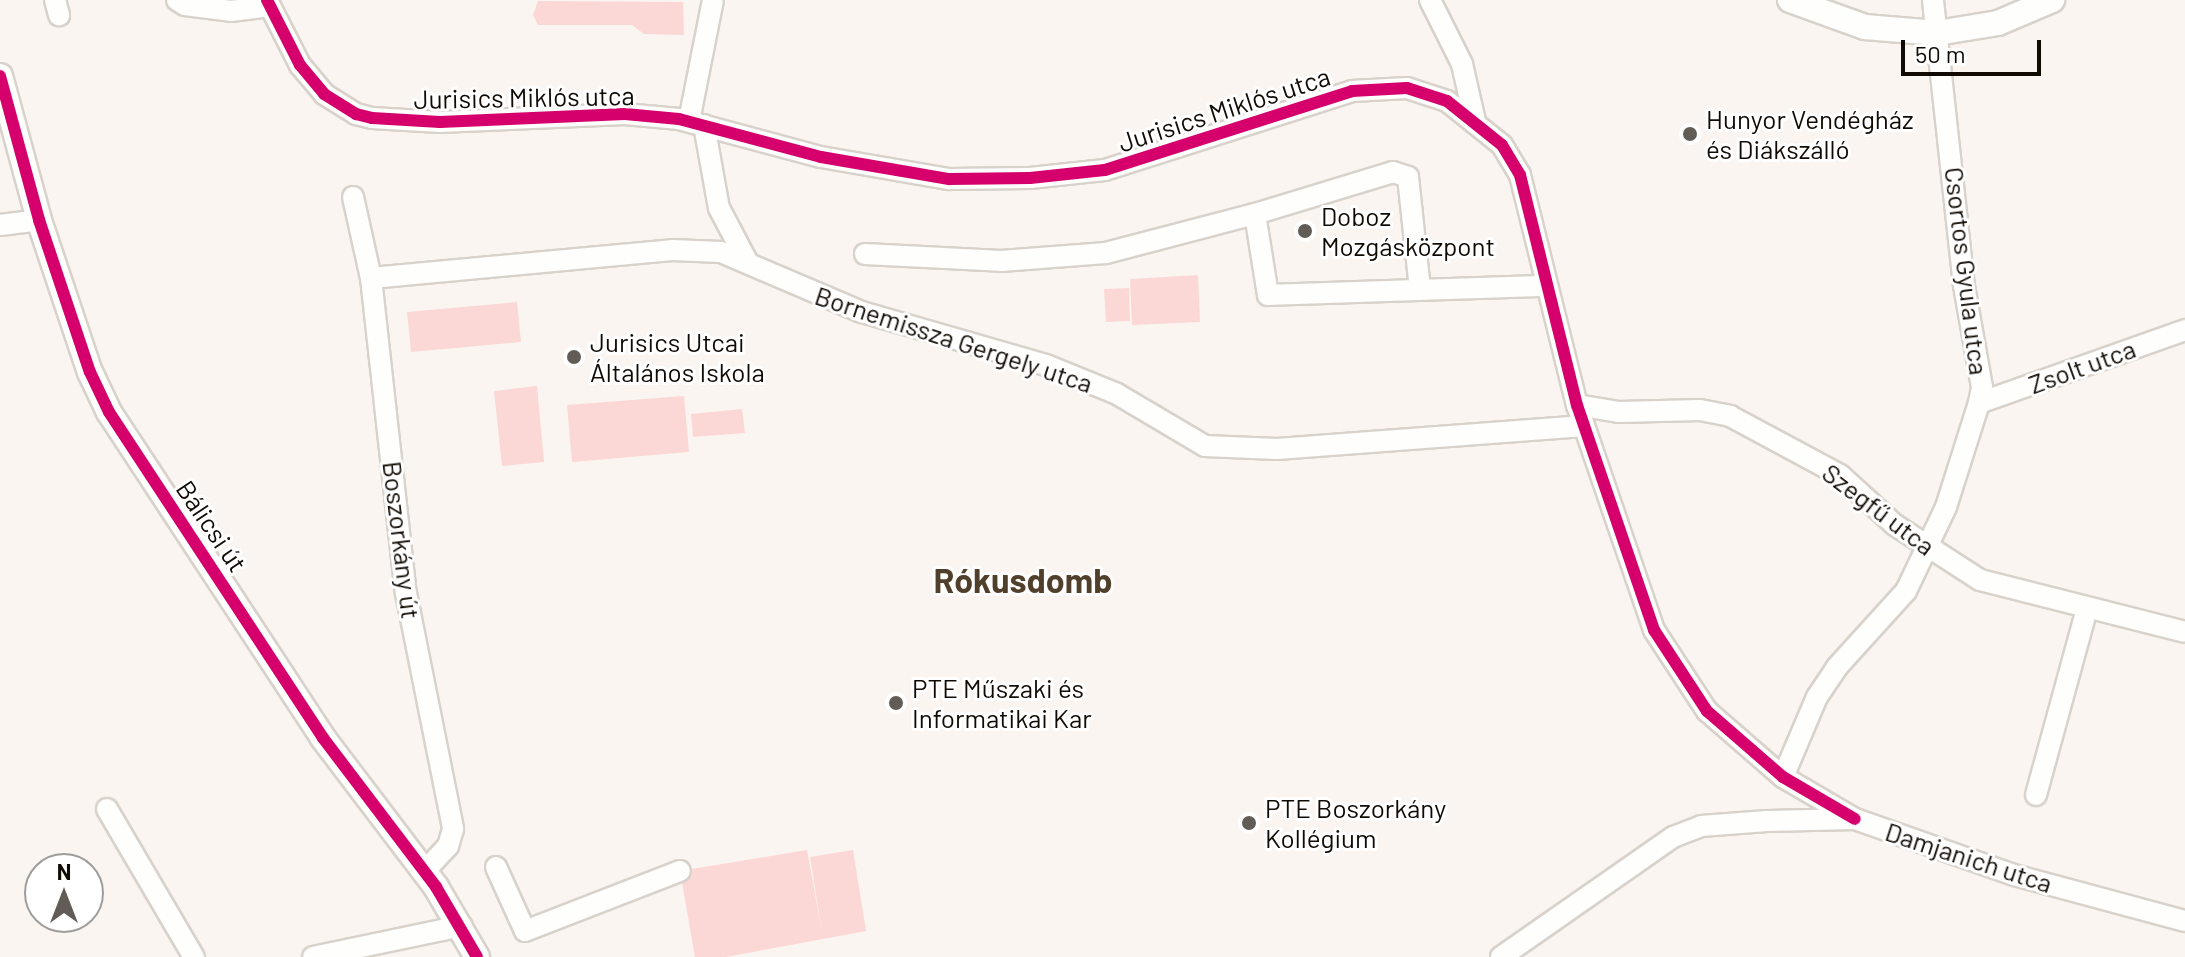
<!DOCTYPE html>
<html>
<head>
<meta charset="utf-8">
<style>
	body { margin:0 }
	#map { position:relative; width:2185px; height:957px; overflow:hidden; background:#faf5f0; font-family:Barlow,sans-serif }
	div>[style] { position:absolute }
	.green>* { inset:0; background:#fbd8d5 }
	.roads { filter:drop-shadow(2px 0 #d8d2cb) drop-shadow(-2px 0 #d8d2cb) drop-shadow(0 2px #d8d2cb) drop-shadow(0 -2px #d8d2cb) }
	.minor>* { height:20px; margin:-10px; padding:0 10px; transform-origin:10px; border-radius:10px; background:#fefefd }
	.tertiary>* { height:24px; margin:-12px; padding:0 12px; transform-origin:12px; border-radius:12px; background:#fefefd }
	.cycleway>* { height:12px; margin:-6px; padding:0 6px; transform-origin:6px; border-radius:6px; background:#d6006c }
	.dots>* { width:22px; height:22px; translate:-50% -50%; box-sizing:border-box; border:4px solid #fff; border-radius:50% }
	span { translate:-50% -50%; white-space:nowrap; text-align:center; line-height:1.15; -webkit-text-stroke:6px #fff; paint-order:stroke }
	.street-label { font-size:26px; color:#100a03 }
	.poi-label { font-size:26px; color:#100a03 }
	.left { translate:0 -50%; text-align:left }
	.district-label { font-size:34px; color:#503f2a; font-weight:700 }
	.north { position:absolute; left:24px; top:853px; width:80px; height:80px; box-sizing:border-box; background:#fff; border:2px solid #9f9d9a; border-radius:50%; rotate:0deg; font-size:22px; font-weight:700; line-height:32px; text-align:center; color:#100a03 }
	.north::after { content:''; display:block; margin:auto; width:28px; height:36px; background:#625c56; clip-path:polygon(50% 0,100% 100%,50% 72%,0 100%) }
	.scale { position:absolute; left:1901px; top:40px; width:140px; height:36px; box-sizing:border-box; border:4px solid #100a03; border-top:0; padding-left:10px; font-size:24px; line-height:28px; white-space:nowrap; color:#100a03; -webkit-text-stroke:6px #fff; paint-order:stroke }
</style>
</head>
<body>
<div id="map">
	<div class="green">
		<i style="clip-path:polygon(538px 1px,683px 2px,684px 35px,644px 34px,632px 25px,538px 25px,533px 15px)"></i>
		<i style="clip-path:polygon(1198px 275px,1200px 322px,1132px 325px,1130px 279px)"></i>
		<i style="clip-path:polygon(1129px 288px,1130px 321px,1106px 322px,1104px 289px)"></i>
		<i style="clip-path:polygon(517px 302px,521px 342px,411px 352px,407px 312px)"></i>
		<i style="clip-path:polygon(537px 386px,544px 462px,502px 466px,494px 391px)"></i>
		<i style="clip-path:polygon(684px 396px,689px 452px,572px 462px,567px 405px)"></i>
		<i style="clip-path:polygon(742px 409px,745px 433px,693px 437px,691px 414px)"></i>
		<i style="clip-path:polygon(807px 850px,822px 932px,810px 857px,853px 850px,866px 931px,726px 957px,695px 957px,680px 871px)"></i>
	</div>
	<div class="roads">
		<div class="minor">
			<i style="left:55px;top:0;width:16px;rotate:75deg"></i>
			<i style="left:177px;top:0;width:9px;rotate:32deg"></i>
			<i style="left:185px;top:5px;width:46px;rotate:7.4deg"></i>
			<i style="left:231px;top:11px;width:38px;rotate:-7deg"></i>
			<i style="left:267px;top:0;width:73px;rotate:63.1deg"></i>
			<i style="left:300px;top:65px;width:38px;rotate:50deg"></i>
			<i style="left:324px;top:94px;width:38px;rotate:32deg"></i>
			<i style="left:356px;top:114px;width:16px;rotate:14deg"></i>
			<i style="left:372px;top:118px;width:68px;rotate:3.4deg"></i>
			<i style="left:440px;top:122px;width:185px;rotate:-2.5deg"></i>
			<i style="left:625px;top:114px;width:54px;rotate:5.3deg"></i>
			<i style="left:679px;top:119px;width:147px;rotate:15deg"></i>
			<i style="left:821px;top:157px;width:130px;rotate:9.8deg"></i>
			<i style="left:949px;top:179px;width:81px;rotate:-0.7deg"></i>
			<i style="left:1030px;top:178px;width:75px;rotate:-6.1deg"></i>
			<i style="left:1105px;top:170px;width:259px;rotate:-17.7deg"></i>
			<i style="left:1352px;top:91px;width:55px;rotate:-3.1deg"></i>
			<i style="left:1407px;top:88px;width:42px;rotate:18deg"></i>
			<i style="left:1447px;top:101px;width:70px;rotate:38.7deg"></i>
			<i style="left:1502px;top:145px;width:35px;rotate:59deg"></i>
			<i style="left:1520px;top:175px;width:237px;rotate:76.1deg"></i>
			<i style="left:1577px;top:405px;width:238px;rotate:71.1deg"></i>
			<i style="left:1654px;top:630px;width:97px;rotate:56.8deg"></i>
			<i style="left:1707px;top:711px;width:101px;rotate:41deg"></i>
			<i style="left:1783px;top:777px;width:83px;rotate:30.3deg"></i>
			<i style="left:1430px;top:0;width:72px;rotate:63.4deg"></i>
			<i style="left:1462px;top:64px;width:58px;rotate:77.2deg"></i>
			<i style="left:689px;top:121px;width:123px;rotate:-78.8deg"></i>
			<i style="left:704px;top:125px;width:84px;rotate:79.8deg"></i>
			<i style="left:719px;top:208px;width:62px;rotate:62.2deg"></i>
			<i style="left:353px;top:197px;width:83px;rotate:77.5deg"></i>
			<i style="left:371px;top:278px;width:317px;rotate:83.7deg"></i>
			<i style="left:406px;top:593px;width:241px;rotate:78.7deg"></i>
			<i style="left:453px;top:829px;width:18px;rotate:106deg"></i>
			<i style="left:448px;top:846px;width:35px;rotate:133deg"></i>
			<i style="left:1255px;top:214px;width:82px;rotate:80.9deg"></i>
			<i style="left:1268px;top:295px;width:277px;rotate:-1.9deg"></i>
			<i style="left:0;top:225px;width:39px;rotate:-7deg"></i>
			<i style="left:865px;top:254px;width:136px;rotate:2.9deg"></i>
			<i style="left:1001px;top:261px;width:105px;rotate:-4.4deg"></i>
			<i style="left:1106px;top:253px;width:154px;rotate:-14.7deg"></i>
			<i style="left:1255px;top:214px;width:144px;rotate:-16.9deg"></i>
			<i style="left:1393px;top:172px;width:16px;rotate:18deg"></i>
			<i style="left:1408px;top:177px;width:113px;rotate:83.9deg"></i>
			<i style="left:371px;top:278px;width:302px;rotate:-5.3deg"></i>
			<i style="left:672px;top:250px;width:49px;rotate:2.3deg"></i>
			<i style="left:721px;top:252px;width:153px;rotate:23.1deg"></i>
			<i style="left:862px;top:312px;width:191px;rotate:16.1deg"></i>
			<i style="left:1046px;top:365px;width:77px;rotate:22.2deg"></i>
			<i style="left:1117px;top:394px;width:102px;rotate:30.6deg"></i>
			<i style="left:1205px;top:446px;width:72px;rotate:2.4deg"></i>
			<i style="left:1277px;top:449px;width:308px;rotate:-4.3deg"></i>
			<i style="left:1979px;top:403px;width:219px;rotate:-19.5deg"></i>
			<i style="left:1577px;top:405px;width:43px;rotate:9.5deg"></i>
			<i style="left:1619px;top:412px;width:81px;rotate:-1.4deg"></i>
			<i style="left:1700px;top:410px;width:31px;rotate:11deg"></i>
			<i style="left:1730px;top:416px;width:125px;rotate:28.2deg"></i>
			<i style="left:1840px;top:475px;width:74px;rotate:42.3deg"></i>
			<i style="left:1895px;top:525px;width:101px;rotate:32.9deg"></i>
			<i style="left:1980px;top:580px;width:211px;rotate:14.2deg"></i>
			<i style="left:1783px;top:777px;width:87px;rotate:-67deg"></i>
			<i style="left:1817px;top:697px;width:36px;rotate:-56deg"></i>
			<i style="left:1837px;top:667px;width:103px;rotate:-47.8deg"></i>
			<i style="left:1906px;top:591px;width:93px;rotate:-64.5deg"></i>
			<i style="left:1946px;top:507px;width:109px;rotate:-72.4deg"></i>
			<i style="left:1979px;top:403px;width:16px;rotate:-79deg"></i>
			<i style="left:1982px;top:387px;width:103px;rotate:-100.1deg"></i>
			<i style="left:1964px;top:286px;width:288px;rotate:-96.2deg"></i>
			<i style="left:2036px;top:795px;width:193px;rotate:-74.7deg"></i>
			<i style="left:107px;top:809px;width:172px;rotate:59.6deg"></i>
			<i style="left:496px;top:867px;width:70px;rotate:65.6deg"></i>
			<i style="left:525px;top:931px;width:166px;rotate:-21.2deg"></i>
			<i style="left:313px;top:957px;width:152px;rotate:-11.8deg"></i>
			<i style="left:1501px;top:957px;width:210px;rotate:-34.9deg"></i>
			<i style="left:1673px;top:837px;width:30px;rotate:-21deg"></i>
			<i style="left:1701px;top:826px;width:66px;rotate:-4.3deg"></i>
			<i style="left:1767px;top:821px;width:88px;rotate:-1.3deg"></i>
			<i style="left:1855px;top:819px;width:169px;rotate:19.4deg"></i>
			<i style="left:2014px;top:875px;width:177px;rotate:15.1deg"></i>
		</div>
		<div class="tertiary">
			<i style="left:1790px;top:0;width:80px;rotate:19.8deg"></i>
			<i style="left:1865px;top:27px;width:72px;rotate:4.8deg"></i>
			<i style="left:1937px;top:33px;width:62px;rotate:-9.3deg"></i>
			<i style="left:1998px;top:23px;width:59px;rotate:-23.1deg"></i>
			<i style="left:0;top:76px;width:149px;rotate:74.8deg"></i>
			<i style="left:39px;top:220px;width:160px;rotate:71.5deg"></i>
			<i style="left:90px;top:372px;width:44px;rotate:64.6deg"></i>
			<i style="left:109px;top:412px;width:390px;rotate:56.7deg"></i>
			<i style="left:323px;top:738px;width:187px;rotate:52.8deg"></i>
			<i style="left:436px;top:887px;width:81px;rotate:59.6deg"></i>
		</div>
	</div>
	<div class="cycleway">
		<i style="left:267px;top:0;width:73px;rotate:63.1deg"></i>
		<i style="left:300px;top:65px;width:38px;rotate:50deg"></i>
		<i style="left:324px;top:94px;width:38px;rotate:32deg"></i>
		<i style="left:356px;top:114px;width:16px;rotate:14deg"></i>
		<i style="left:372px;top:118px;width:68px;rotate:3.4deg"></i>
		<i style="left:440px;top:122px;width:185px;rotate:-2.5deg"></i>
		<i style="left:625px;top:114px;width:54px;rotate:5.3deg"></i>
		<i style="left:679px;top:119px;width:147px;rotate:15deg"></i>
		<i style="left:821px;top:157px;width:130px;rotate:9.8deg"></i>
		<i style="left:949px;top:179px;width:81px;rotate:-0.7deg"></i>
		<i style="left:1030px;top:178px;width:75px;rotate:-6.1deg"></i>
		<i style="left:1105px;top:170px;width:259px;rotate:-17.7deg"></i>
		<i style="left:1352px;top:91px;width:55px;rotate:-3.1deg"></i>
		<i style="left:1407px;top:88px;width:42px;rotate:18deg"></i>
		<i style="left:1447px;top:101px;width:70px;rotate:38.7deg"></i>
		<i style="left:1502px;top:145px;width:35px;rotate:59deg"></i>
		<i style="left:1520px;top:175px;width:237px;rotate:76.1deg"></i>
		<i style="left:1577px;top:405px;width:238px;rotate:71.1deg"></i>
		<i style="left:1654px;top:630px;width:97px;rotate:56.8deg"></i>
		<i style="left:1707px;top:711px;width:101px;rotate:41deg"></i>
		<i style="left:1783px;top:777px;width:83px;rotate:30.3deg"></i>
		<i style="left:0;top:76px;width:149px;rotate:74.8deg"></i>
		<i style="left:39px;top:220px;width:160px;rotate:71.5deg"></i>
		<i style="left:90px;top:372px;width:44px;rotate:64.6deg"></i>
		<i style="left:109px;top:412px;width:390px;rotate:56.7deg"></i>
		<i style="left:323px;top:738px;width:187px;rotate:52.8deg"></i>
		<i style="left:436px;top:887px;width:81px;rotate:59.6deg"></i>
	</div>
	<div class="dots">
		<i style="left:1690px;top:134px;background:#625c56"></i>
		<i style="left:1305px;top:231px;background:#625c56"></i>
		<i style="left:574px;top:357px;background:#625c56"></i>
		<i style="left:896px;top:703px;background:#625c56"></i>
		<i style="left:1249px;top:823px;background:#625c56"></i>
	</div>
	<div class="street-label">
		<span style="left:524px;top:97px;rotate:-1deg">Jurisics Miklós utca</span>
		<span style="left:1224px;top:109px;rotate:-18deg">Jurisics Miklós utca</span>
		<span style="left:1967px;top:271px;rotate:83deg">Csortos Gyula utca</span>
		<span style="left:954px;top:339px;rotate:18deg">Bornemissza Gergely utca</span>
		<span style="left:2082px;top:366px;rotate:-20deg">Zsolt utca</span>
		<span style="left:1879px;top:509px;rotate:37deg">Szegfű utca</span>
		<span style="left:212px;top:526px;rotate:56deg">Bálicsi út</span>
		<span style="left:402px;top:540px;rotate:83deg">Boszorkány út</span>
		<span style="left:1969px;top:857px;rotate:18deg">Damjanich utca</span>
	</div>
	<div class="poi-label">
		<span class="left" style="left:1706px;top:134px">Hunyor Vendégház<br>és Diákszálló</span>
		<span class="left" style="left:1321px;top:231px">Doboz<br>Mozgásközpont</span>
		<span class="left" style="left:590px;top:357px">Jurisics Utcai<br>Általános Iskola</span>
		<span class="left" style="left:912px;top:703px">PTE Műszaki és<br>Informatikai Kar</span>
		<span class="left" style="left:1265px;top:823px">PTE Boszorkány<br>Kollégium</span>
	</div>
	<div class="district-label">
		<span style="left:1023px;top:580px">Rókusdomb</span>
	</div>
	<div class="north">N</div>
	<div class="scale">50 m</div>
</div>
</body>
</html>
